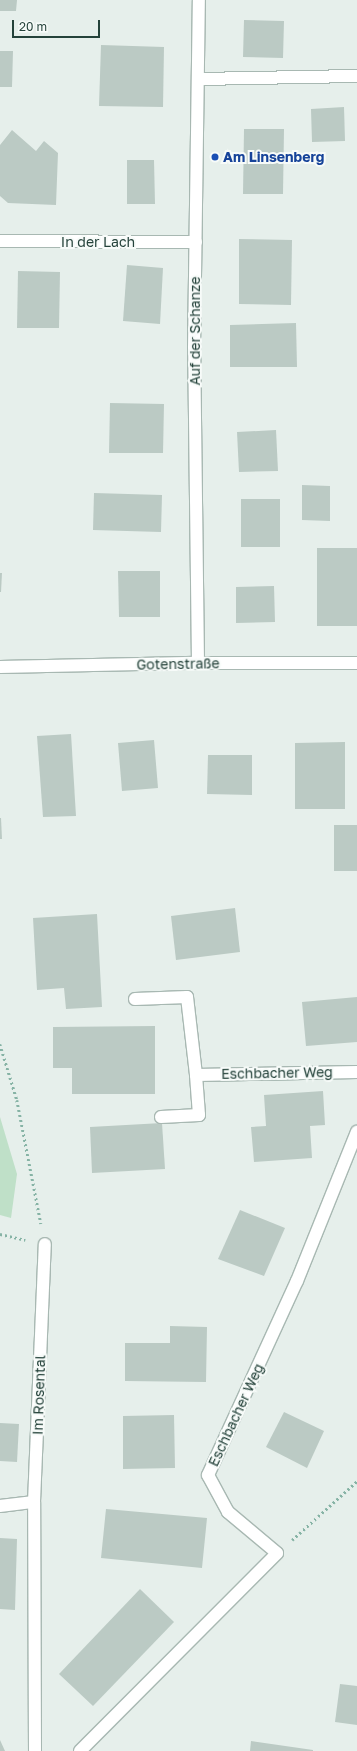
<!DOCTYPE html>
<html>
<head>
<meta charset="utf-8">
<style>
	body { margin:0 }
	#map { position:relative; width:357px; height:1751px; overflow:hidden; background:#e6efeb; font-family:"Golos Text",sans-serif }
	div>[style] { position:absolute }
	.green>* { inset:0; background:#bfe0c8 }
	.building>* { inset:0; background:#bbcac4 }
	.path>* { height:2.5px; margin-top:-1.25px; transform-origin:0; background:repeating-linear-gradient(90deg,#86b3a5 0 2px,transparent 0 5px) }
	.roads { filter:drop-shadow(1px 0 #a8b8b2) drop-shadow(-1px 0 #a8b8b2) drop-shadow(0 1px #a8b8b2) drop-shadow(0 -1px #a8b8b2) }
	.minor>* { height:12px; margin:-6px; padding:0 6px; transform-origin:6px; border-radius:6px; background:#fff }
	.dots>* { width:11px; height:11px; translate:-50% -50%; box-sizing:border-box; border:2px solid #f7fbf9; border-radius:50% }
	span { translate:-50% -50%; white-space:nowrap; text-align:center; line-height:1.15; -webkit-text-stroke:4px #f7fbf9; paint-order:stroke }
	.transit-label { font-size:14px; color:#164399; font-weight:700 }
	.left { translate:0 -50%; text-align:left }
	.street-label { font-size:14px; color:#24423a }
	.scale { position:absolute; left:12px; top:20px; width:88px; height:18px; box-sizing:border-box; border:2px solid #24423a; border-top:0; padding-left:5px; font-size:12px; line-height:14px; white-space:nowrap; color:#24423a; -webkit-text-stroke:3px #f7fbf9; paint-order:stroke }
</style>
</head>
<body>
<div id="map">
	<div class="green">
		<i style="clip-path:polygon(0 1117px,17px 1174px,11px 1218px,0 1215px)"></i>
	</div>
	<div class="building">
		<i style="clip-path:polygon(0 0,17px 0,16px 11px,0 11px)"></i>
		<i style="clip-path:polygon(244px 20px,284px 21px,283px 58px,243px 57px)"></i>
		<i style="clip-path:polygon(101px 45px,164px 47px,163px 107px,99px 106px)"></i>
		<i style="clip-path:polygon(0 51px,13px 51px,12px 87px,0 87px)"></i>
		<i style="clip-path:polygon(344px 107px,345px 141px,312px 142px,311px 109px)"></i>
		<i style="clip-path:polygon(244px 129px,284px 129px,283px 194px,243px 194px)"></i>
		<i style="clip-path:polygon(12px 130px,36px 151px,44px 141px,58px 153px,56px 205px,8px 203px,0 196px,0 145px)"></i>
		<i style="clip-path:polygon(127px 160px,154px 160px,155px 204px,127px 204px)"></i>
		<i style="clip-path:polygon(239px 239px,292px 240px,291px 305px,239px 304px)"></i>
		<i style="clip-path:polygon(127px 265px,163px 268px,160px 324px,123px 321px)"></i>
		<i style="clip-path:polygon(18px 271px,60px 272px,59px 328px,17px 328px)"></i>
		<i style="clip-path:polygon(296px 323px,297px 367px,230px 367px,230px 325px)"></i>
		<i style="clip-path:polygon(110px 403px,164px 404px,163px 453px,109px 453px)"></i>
		<i style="clip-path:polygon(276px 430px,278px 471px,239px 472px,237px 432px)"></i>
		<i style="clip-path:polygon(302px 485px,330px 486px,330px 521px,302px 520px)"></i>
		<i style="clip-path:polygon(94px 493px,162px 495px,161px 532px,93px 530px)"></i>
		<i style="clip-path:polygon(241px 499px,280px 499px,280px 547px,241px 547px)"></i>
		<i style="clip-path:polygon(317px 548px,357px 548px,357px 626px,317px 626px)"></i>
		<i style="clip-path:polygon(118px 571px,160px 571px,160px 617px,119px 617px)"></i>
		<i style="clip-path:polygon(0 573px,2px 573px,1px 592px,0 592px)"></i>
		<i style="clip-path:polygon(274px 586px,275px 622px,236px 623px,236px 587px)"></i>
		<i style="clip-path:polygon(71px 734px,76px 816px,43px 817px,37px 736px)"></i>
		<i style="clip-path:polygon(154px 740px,158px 788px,122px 791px,118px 743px)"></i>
		<i style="clip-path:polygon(345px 742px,345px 809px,295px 809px,295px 743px)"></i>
		<i style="clip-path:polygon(208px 755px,252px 755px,252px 795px,207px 794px)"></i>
		<i style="clip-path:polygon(0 818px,1px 818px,2px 839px,0 839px)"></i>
		<i style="clip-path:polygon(334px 825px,357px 825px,357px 871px,334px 871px)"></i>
		<i style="clip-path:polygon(235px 908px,240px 952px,176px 960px,171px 916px)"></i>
		<i style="clip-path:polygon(97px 914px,102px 1007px,66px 1009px,64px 988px,37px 990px,33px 918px)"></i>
		<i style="clip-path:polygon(357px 997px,357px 1042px,306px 1046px,302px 1002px)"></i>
		<i style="clip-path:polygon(155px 1026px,155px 1094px,72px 1094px,72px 1068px,53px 1068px,53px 1027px)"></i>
		<i style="clip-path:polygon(323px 1091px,325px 1125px,310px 1126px,312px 1158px,254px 1162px,251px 1127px,266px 1126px,264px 1095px)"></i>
		<i style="clip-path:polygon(162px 1123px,165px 1169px,92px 1173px,90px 1127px)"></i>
		<i style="clip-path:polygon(240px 1210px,285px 1228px,264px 1276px,218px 1259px)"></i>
		<i style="clip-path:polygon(170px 1326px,207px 1327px,206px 1382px,125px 1381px,125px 1343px,170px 1343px)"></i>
		<i style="clip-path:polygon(284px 1412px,324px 1431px,307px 1468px,266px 1447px)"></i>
		<i style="clip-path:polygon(174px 1415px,175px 1468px,123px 1469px,123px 1416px)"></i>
		<i style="clip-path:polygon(0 1423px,19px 1424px,17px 1462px,0 1461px)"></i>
		<i style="clip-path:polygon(106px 1509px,207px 1518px,202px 1568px,101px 1558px)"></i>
		<i style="clip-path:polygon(0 1538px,17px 1539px,15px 1610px,0 1609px)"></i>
		<i style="clip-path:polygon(140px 1589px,174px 1622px,93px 1706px,59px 1674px)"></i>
		<i style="clip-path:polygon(340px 1684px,357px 1686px,357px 1725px,335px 1722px)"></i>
		<i style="clip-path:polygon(0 1740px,5px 1751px,0 1751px)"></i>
		<i style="clip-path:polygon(251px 1741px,313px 1750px,313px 1751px,250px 1751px)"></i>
	</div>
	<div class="path">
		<i style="left:0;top:1044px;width:59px;rotate:73.1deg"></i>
		<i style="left:17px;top:1100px;width:126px;rotate:79deg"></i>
		<i style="left:0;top:1234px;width:26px;rotate:13deg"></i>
		<i style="left:292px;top:1540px;width:88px;rotate:-42.2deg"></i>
	</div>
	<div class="roads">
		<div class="minor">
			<i style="left:199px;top:79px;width:158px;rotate:-1.1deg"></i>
			<i style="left:0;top:241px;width:196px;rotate:0.3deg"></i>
			<i style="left:198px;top:663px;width:315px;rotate:-90.7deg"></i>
			<i style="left:194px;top:348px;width:348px;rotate:-89.2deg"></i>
			<i style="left:0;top:667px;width:198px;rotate:-1.2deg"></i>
			<i style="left:198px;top:663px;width:159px"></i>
			<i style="left:135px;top:999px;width:52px;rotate:-2.2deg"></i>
			<i style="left:187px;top:997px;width:79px;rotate:83.4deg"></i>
			<i style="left:196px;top:1075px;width:161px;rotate:-1.1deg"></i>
			<i style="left:161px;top:1117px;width:38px;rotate:-3deg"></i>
			<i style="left:199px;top:1115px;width:40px;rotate:-94.3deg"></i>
			<i style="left:0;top:1506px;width:34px;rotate:-7deg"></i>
			<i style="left:35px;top:1751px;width:249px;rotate:-90.2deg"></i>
			<i style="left:34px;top:1502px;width:258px;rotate:-87.6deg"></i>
			<i style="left:80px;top:1751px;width:279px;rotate:-45.1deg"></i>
			<i style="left:277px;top:1553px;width:64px;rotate:-140.1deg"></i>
			<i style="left:228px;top:1512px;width:42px;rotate:-118.4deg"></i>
			<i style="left:208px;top:1475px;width:213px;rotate:-65.4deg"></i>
			<i style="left:297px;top:1281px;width:161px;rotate:-68.1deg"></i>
		</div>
	</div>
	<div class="dots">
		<i style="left:215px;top:157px;background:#1a4fb4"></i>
	</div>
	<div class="transit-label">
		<span class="left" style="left:223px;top:157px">Am Linsenberg</span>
	</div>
	<div class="street-label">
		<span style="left:98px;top:242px">In der Lach</span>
		<span style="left:195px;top:331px;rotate:-90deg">Auf der Schanze</span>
		<span style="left:178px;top:664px;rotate:-1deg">Gotenstraße</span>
		<span style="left:277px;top:1073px;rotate:-1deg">Eschbacher Weg</span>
		<span style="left:39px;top:1395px;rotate:-88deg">Im Rosental</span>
		<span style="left:236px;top:1415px;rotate:-65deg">Eschbacher Weg</span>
	</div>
	<div class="scale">20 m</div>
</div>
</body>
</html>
